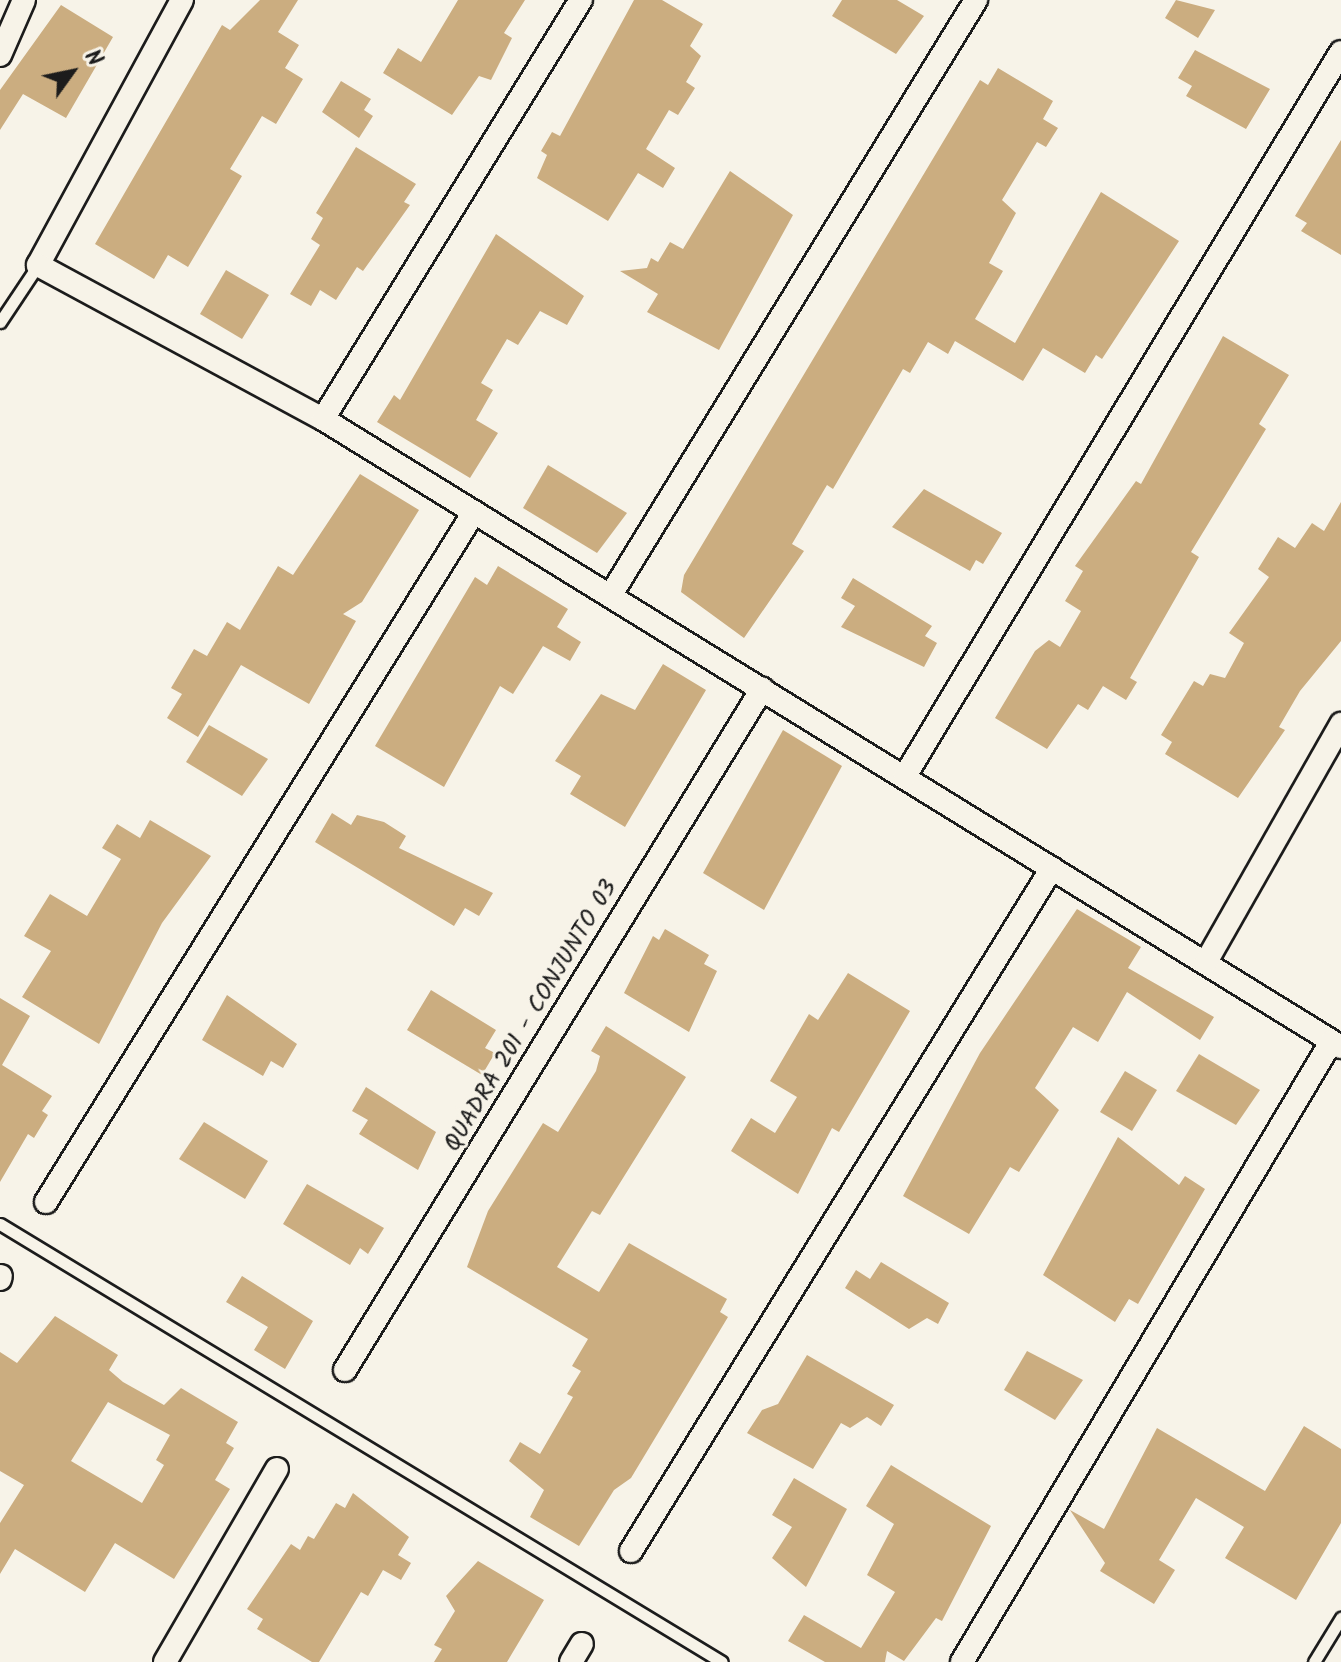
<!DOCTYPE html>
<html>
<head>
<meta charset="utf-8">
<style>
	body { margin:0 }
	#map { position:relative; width:1341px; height:1662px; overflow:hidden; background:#f7f3e8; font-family:Kalam,sans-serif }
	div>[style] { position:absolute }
	.building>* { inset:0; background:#cbad80 }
	.roads { filter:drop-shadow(2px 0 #1c1c1c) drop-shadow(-2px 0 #1c1c1c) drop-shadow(0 2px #1c1c1c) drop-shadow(0 -2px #1c1c1c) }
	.lane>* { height:11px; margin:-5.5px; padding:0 5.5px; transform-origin:5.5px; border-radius:5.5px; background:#f7f3e8 }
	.street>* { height:22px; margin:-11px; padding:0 11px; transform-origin:11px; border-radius:11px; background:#f7f3e8 }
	span { translate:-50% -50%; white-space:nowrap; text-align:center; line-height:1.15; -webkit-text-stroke:6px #f7f3e8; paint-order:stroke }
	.street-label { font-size:24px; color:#1c1c1c }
	.north { position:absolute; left:32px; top:32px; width:80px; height:80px; -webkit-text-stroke:6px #f7f3e8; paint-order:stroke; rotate:57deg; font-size:22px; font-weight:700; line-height:32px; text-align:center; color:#1c1c1c }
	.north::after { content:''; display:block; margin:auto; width:28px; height:36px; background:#1c1c1c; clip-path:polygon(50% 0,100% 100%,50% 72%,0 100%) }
</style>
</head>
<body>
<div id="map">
	<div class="building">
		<i style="clip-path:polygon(260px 0,298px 0,278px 32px,299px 45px,285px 68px,303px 79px,276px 124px,262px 116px,230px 169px,242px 176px,188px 267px,168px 255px,154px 279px,95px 244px,222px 25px,230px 30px)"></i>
		<i style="clip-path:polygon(458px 0,525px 0,504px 33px,512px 38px,491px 80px,479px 76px,452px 115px,383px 73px,398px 48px,421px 62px)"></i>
		<i style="clip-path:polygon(634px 0,662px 0,703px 24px,690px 46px,701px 56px,686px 82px,695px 88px,678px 115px,669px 110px,646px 149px,675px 168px,663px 188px,638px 173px,608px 221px,537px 178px,547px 155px,541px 151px,552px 132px,560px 136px)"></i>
		<i style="clip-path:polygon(842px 0,897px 0,924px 16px,896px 54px,832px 16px)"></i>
		<i style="clip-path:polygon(1176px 0,1215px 10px,1198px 38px,1165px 18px)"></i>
		<i style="clip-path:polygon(61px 5px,113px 37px,66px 118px,23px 94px,0 130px,0 90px)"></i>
		<i style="clip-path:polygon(1195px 50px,1270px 89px,1246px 129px,1186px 96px,1192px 86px,1178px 78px)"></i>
		<i style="clip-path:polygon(998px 68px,1053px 101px,1043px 119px,1058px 128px,1046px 147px,1037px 142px,1002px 200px,1016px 213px,989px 263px,1003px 271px,975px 319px,1015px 343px,1101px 192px,1179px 241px,1102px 359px,1096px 355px,1085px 373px,1043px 348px,1023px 381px,955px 341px,948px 354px,928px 342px,910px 373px,903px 369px,833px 489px,827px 485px,792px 544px,804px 551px,744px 638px,681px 592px,684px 575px,980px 80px,988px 85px)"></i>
		<i style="clip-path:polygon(341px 81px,371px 99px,364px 110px,373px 116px,359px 138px,322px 112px)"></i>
		<i style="clip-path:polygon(1341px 140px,1341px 255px,1301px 231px,1307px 223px,1295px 216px)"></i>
		<i style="clip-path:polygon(356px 147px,416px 184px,404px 202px,410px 205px,363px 271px,357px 267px,336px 300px,320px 290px,311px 306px,290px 294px,320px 245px,311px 239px,323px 218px,316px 213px)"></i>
		<i style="clip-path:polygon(730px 171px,793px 215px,719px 350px,647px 312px,658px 294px,620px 271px,647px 268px,651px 258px,658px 262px,670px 242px,683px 249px)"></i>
		<i style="clip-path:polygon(496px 234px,584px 296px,567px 325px,540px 311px,518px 345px,507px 339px,481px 383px,493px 390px,476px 420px,498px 433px,470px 478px,377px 422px,394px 395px,400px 400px)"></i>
		<i style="clip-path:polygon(226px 270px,269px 295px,242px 339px,200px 314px)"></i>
		<i style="clip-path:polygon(1223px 336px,1289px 375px,1259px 424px,1266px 429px,1191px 552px,1199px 557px,1130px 678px,1137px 682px,1126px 700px,1103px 686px,1088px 710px,1078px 704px,1047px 749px,995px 718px,1035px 651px,1049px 640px,1060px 647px,1081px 611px,1065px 601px,1083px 571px,1075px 566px,1136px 481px,1141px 484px)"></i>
		<i style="clip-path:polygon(548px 465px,627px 513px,597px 553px,523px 508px)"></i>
		<i style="clip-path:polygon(360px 474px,419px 510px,362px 602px,343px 614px,356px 621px,309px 704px,241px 665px,198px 737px,167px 718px,182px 694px,171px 688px,194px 649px,207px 656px,227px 622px,240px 630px,278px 566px,293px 575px)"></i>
		<i style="clip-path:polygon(924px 489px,1002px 533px,983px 564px,976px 560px,970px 571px,892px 527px)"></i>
		<i style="clip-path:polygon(1341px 502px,1341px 641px,1300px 691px,1279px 727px,1285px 730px,1238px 798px,1165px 754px,1172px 742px,1161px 735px,1194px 681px,1203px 686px,1210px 674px,1225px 678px,1244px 643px,1229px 633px,1269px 577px,1258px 569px,1278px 537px,1295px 548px,1312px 523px,1324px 531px)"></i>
		<i style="clip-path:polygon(498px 566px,568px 609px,557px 627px,581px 642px,570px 661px,543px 646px,513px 694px,500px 686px,444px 787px,375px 746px,475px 577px,487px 585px)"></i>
		<i style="clip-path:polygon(853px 578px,932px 626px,925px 636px,937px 643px,924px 667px,841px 627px,855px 606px,841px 598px)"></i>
		<i style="clip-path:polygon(663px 664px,706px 690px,625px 827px,570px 794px,581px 776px,555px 761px,601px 694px,635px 710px)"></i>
		<i style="clip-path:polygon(209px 725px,268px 759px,242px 796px,186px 762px)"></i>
		<i style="clip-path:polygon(783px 730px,842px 766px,764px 910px,703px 873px)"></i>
		<i style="clip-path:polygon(332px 813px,351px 825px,357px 815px,384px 822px,406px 836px,399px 848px,493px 893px,479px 916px,465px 908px,454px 926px,315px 842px)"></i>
		<i style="clip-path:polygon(150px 820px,211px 856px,162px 923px,99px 1044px,22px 997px,51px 951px,24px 936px,50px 894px,87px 916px,121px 859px,102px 848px,117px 824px,140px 838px)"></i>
		<i style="clip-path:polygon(1077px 909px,1141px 947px,1128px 968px,1214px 1017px,1200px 1040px,1127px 992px,1098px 1042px,1073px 1027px,1035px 1088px,1059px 1110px,1019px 1172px,1010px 1167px,969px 1234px,903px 1196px,980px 1053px)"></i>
		<i style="clip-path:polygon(665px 929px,709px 955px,704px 964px,717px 971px,689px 1032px,624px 993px,653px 936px,659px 940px)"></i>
		<i style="clip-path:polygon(848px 973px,910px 1011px,839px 1132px,832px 1128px,798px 1194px,731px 1151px,751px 1118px,775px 1133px,797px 1097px,770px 1081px,809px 1014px,818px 1020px)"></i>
		<i style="clip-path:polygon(431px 990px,496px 1030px,485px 1048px,495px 1053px,482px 1075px,407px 1030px)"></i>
		<i style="clip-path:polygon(227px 995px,297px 1044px,283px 1068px,271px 1061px,263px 1076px,202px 1040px)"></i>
		<i style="clip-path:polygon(0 998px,30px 1016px,2px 1065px,52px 1096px,42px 1111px,48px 1115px,34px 1138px,28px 1134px,0 1182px)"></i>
		<i style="clip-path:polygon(606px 1026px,686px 1077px,600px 1215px,592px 1211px,557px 1267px,599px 1292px,629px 1243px,727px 1299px,720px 1312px,728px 1317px,631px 1478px,614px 1490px,579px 1546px,530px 1517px,544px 1490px,509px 1461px,520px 1442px,540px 1454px,573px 1397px,567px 1394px,581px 1371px,572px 1366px,588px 1339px,467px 1267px,488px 1211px,543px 1123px,558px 1132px,596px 1071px,600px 1056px,591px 1051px)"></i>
		<i style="clip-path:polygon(1199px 1054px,1260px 1090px,1236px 1125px,1176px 1091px)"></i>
		<i style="clip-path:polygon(1125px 1071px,1157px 1090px,1132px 1131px,1100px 1112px)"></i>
		<i style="clip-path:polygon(366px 1087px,436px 1132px,418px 1170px,359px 1134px,368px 1120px,352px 1111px)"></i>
		<i style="clip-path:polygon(204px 1122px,268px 1161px,245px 1199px,179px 1159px)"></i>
		<i style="clip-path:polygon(1118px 1137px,1179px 1185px,1185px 1176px,1205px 1189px,1138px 1304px,1129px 1299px,1115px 1322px,1043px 1275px)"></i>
		<i style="clip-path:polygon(307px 1184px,384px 1228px,368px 1254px,360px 1248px,350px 1265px,283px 1224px)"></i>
		<i style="clip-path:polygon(881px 1262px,949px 1303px,938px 1324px,927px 1318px,909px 1329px,845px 1288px,856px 1270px,870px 1279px)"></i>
		<i style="clip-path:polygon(242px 1276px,313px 1321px,285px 1369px,254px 1350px,268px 1327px,226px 1302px)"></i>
		<i style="clip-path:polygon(evenodd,55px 1316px,118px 1355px,109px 1370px,123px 1382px,164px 1405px,181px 1388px,238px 1422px,226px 1443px,234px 1448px,215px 1480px,230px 1489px,174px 1579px,115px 1543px,85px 1592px,15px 1549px,0 1574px,0 1523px,24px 1485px,0 1471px,0 1352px,17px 1363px,55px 1316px,108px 1402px,170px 1435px,156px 1460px,164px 1465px,142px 1503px,71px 1461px,108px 1402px)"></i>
		<i style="clip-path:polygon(1027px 1351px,1083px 1380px,1055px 1420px,1004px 1390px)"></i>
		<i style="clip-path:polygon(807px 1355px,894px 1405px,881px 1426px,867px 1417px,850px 1428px,841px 1423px,813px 1469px,747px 1433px,762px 1410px,778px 1404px)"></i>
		<i style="clip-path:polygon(1304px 1426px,1341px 1449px,1341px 1523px,1296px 1600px,1225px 1558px,1244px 1527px,1196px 1498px,1159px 1560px,1175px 1570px,1154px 1604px,1100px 1571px,1105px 1563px,1070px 1510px,1104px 1529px,1157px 1428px,1265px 1491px)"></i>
		<i style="clip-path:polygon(891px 1465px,991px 1526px,942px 1621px,936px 1618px,904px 1661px,887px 1651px,885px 1662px,825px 1662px,788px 1641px,804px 1615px,861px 1648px,895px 1592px,867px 1575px,894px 1524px,866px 1506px)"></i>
		<i style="clip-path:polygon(794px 1478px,847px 1509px,806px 1587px,772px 1558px,792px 1527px,772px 1515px)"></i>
		<i style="clip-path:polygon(353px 1493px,409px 1537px,398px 1555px,411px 1563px,401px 1580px,383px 1570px,368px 1596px,361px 1592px,319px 1662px,312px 1662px,257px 1629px,263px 1619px,247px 1609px,291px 1544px,300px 1550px,308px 1536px,314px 1539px,336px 1503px,345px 1508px)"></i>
		<i style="clip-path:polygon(478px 1561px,544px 1600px,507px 1662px,434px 1662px,442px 1649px,434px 1645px,455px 1611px,446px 1596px)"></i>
	</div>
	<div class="roads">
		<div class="lane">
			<i style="left:0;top:322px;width:69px;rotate:-56.3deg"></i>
			<i style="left:0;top:1224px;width:844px;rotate:31.24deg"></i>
			<i style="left:1314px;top:1662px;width:52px;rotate:-58.5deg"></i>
		</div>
		<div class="street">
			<i style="left:182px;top:0;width:302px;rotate:118.5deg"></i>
			<i style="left:38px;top:265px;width:324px;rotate:28.4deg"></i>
			<i style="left:323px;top:419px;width:1196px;rotate:31.67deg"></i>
			<i style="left:0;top:55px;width:60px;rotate:-66.4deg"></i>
			<i style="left:323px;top:419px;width:492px;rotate:-58.4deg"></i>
			<i style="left:612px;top:593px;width:696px;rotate:-58.46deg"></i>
			<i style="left:905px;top:776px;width:845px;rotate:-58.94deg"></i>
			<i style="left:1206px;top:962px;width:274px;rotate:-60.4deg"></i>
			<i style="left:46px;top:1202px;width:812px;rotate:-58.19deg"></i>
			<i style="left:0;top:1279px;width:3px;rotate:-72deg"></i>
			<i style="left:345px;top:1370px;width:799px;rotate:-58.52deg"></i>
			<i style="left:631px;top:1551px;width:802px;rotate:-58.35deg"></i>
			<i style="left:165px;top:1662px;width:223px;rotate:-59.9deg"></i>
			<i style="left:571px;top:1662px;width:21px;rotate:-59deg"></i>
			<i style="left:962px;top:1662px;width:721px;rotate:-59.24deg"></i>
		</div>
	</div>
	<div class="street-label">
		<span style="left:531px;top:1016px;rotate:-59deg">QUADRA 201 - CONJUNTO 03</span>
	</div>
	<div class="north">N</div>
</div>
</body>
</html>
